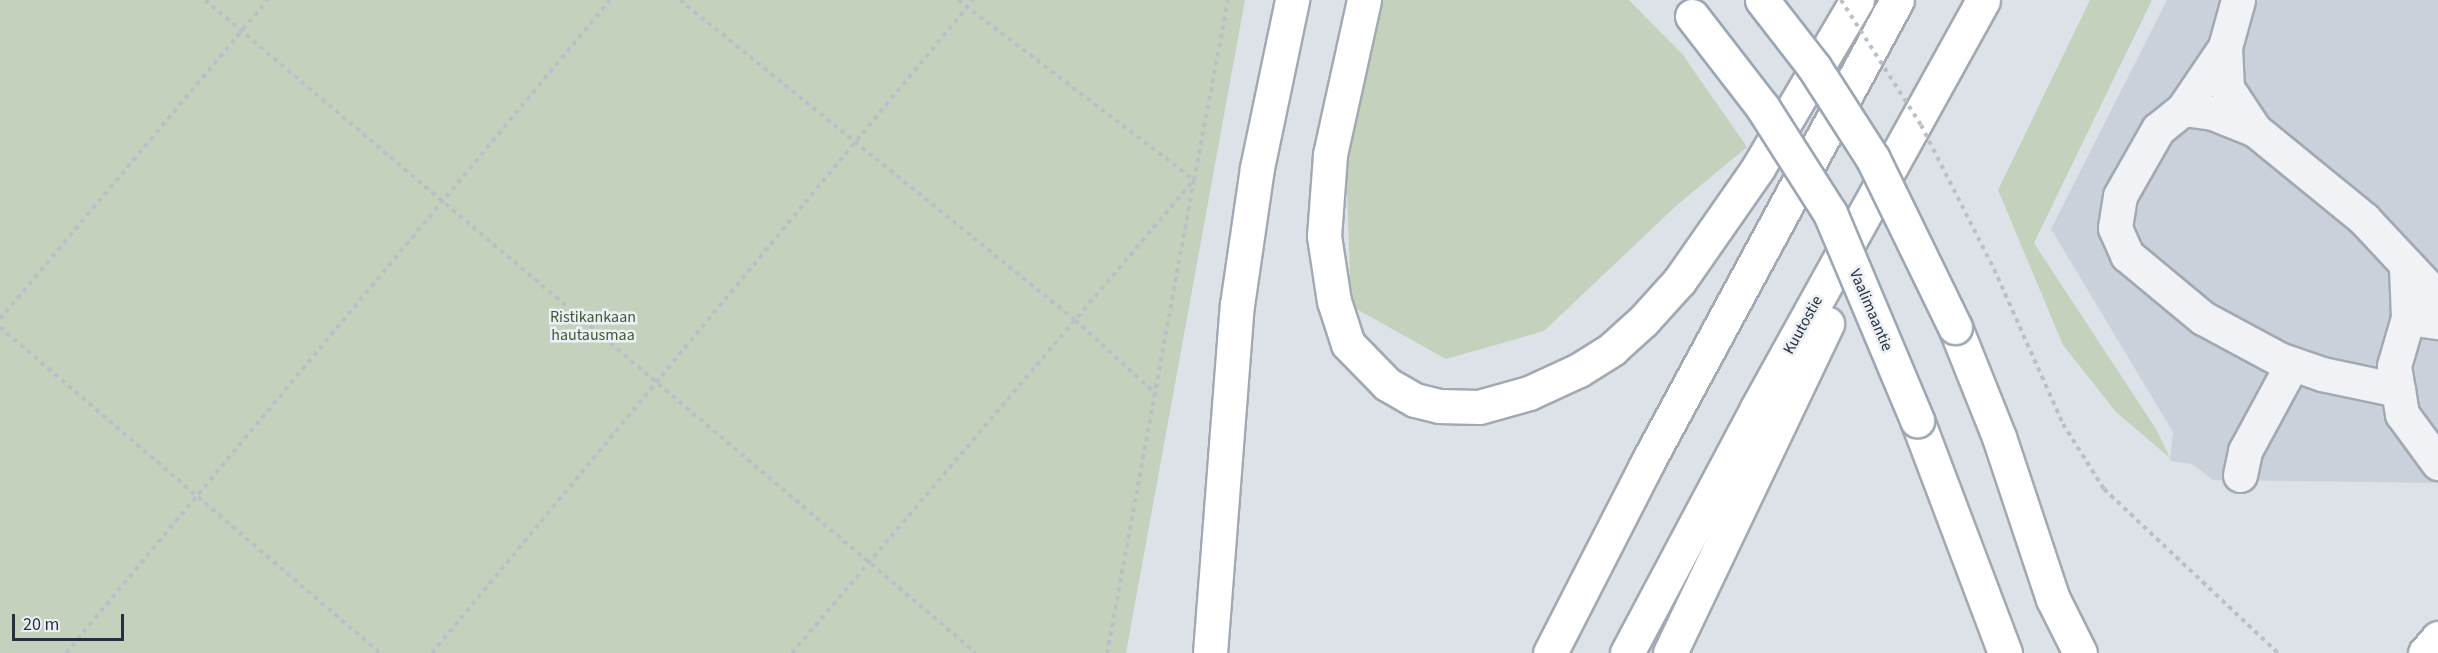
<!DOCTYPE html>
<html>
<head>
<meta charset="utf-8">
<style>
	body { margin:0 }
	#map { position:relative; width:2438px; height:653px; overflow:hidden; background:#dde2e8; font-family:"Source Sans 3",sans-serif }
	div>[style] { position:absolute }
	.built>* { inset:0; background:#cbd1da }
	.green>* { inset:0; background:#c4d2bd }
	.path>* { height:4px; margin-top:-2px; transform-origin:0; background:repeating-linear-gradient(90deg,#bbc0c6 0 4.5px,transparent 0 9px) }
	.roads { filter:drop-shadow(2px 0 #a2a9b2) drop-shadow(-2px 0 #a2a9b2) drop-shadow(0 2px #a2a9b2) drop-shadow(0 -2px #a2a9b2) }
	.minor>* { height:33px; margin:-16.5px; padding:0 16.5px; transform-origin:16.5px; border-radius:16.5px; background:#f0f2f6 }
	.major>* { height:33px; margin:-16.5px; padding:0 16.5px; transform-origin:16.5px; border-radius:16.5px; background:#fff }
	.highway>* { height:33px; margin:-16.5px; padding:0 16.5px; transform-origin:16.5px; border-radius:16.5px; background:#fff }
	.path-bridge>* { height:4px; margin-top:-2px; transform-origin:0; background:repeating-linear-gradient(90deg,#bbc0c6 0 4.5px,transparent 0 9px) }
	.bridges { filter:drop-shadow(2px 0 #9ca7b4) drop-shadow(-2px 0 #9ca7b4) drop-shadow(0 2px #9ca7b4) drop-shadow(0 -2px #9ca7b4) }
	.major-bridge>* { height:33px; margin:-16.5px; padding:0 16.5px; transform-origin:16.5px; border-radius:16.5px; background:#fff }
	span { translate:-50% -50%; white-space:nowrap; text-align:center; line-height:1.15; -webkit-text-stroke:5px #ecf0f5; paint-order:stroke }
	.street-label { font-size:16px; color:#26303f }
	.park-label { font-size:16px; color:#3c5b32 }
	.scale { position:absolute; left:12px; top:614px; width:112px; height:27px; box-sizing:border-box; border:3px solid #26303f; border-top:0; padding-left:8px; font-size:18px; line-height:21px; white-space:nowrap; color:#26303f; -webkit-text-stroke:4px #ecf0f5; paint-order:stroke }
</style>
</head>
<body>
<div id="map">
	<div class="built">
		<i style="clip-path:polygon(2167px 0,2438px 0,2438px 483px,2213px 480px,2192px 464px,2170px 461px,2173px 432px,2051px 229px)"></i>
	</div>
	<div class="green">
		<i style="clip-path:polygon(0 0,1245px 0,1126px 653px,0 653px)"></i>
		<i style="clip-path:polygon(1381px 0,1629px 0,1683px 55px,1747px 147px,1676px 206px,1544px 331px,1446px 359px,1351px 306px,1346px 164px)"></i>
		<i style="clip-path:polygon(2090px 0,2152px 0,2034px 243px,2156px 429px,2170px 458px,2116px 412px,2063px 345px,1998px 190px)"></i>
	</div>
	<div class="path">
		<i style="left:205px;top:0;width:1010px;rotate:40.26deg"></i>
		<i style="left:680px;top:0;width:508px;rotate:39.01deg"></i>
		<i style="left:1075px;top:320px;width:111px;rotate:42.4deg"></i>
		<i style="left:958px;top:0;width:297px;rotate:37.3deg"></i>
		<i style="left:1194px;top:180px;width:481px;rotate:100.4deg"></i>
		<i style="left:1994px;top:269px;width:170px;rotate:66deg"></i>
		<i style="left:2063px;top:424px;width:77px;rotate:57.8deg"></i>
		<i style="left:2104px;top:489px;width:239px;rotate:43.3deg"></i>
		<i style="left:0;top:319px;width:417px;rotate:-50deg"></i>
		<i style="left:0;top:327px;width:501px;rotate:40.63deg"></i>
		<i style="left:66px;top:653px;width:850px;rotate:-50.2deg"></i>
		<i style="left:432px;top:653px;width:848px;rotate:-50.36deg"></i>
		<i style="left:792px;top:653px;width:621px;rotate:-49.64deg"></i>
		<i style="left:1194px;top:180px;width:183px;rotate:-79.3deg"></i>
	</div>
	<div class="roads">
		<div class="minor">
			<i style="left:2238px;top:0;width:49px;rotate:105.5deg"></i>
			<i style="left:2225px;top:47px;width:41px;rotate:87.2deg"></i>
			<i style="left:2227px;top:88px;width:50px;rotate:56.3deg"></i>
			<i style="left:2255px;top:130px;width:141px;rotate:39.2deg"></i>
			<i style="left:2364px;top:219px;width:108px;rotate:46.9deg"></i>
			<i style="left:2183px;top:109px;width:75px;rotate:-55.9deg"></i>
			<i style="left:2255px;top:130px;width:45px;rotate:-158deg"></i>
			<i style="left:2213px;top:113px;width:30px;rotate:-172deg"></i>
			<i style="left:2183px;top:109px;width:32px;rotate:141deg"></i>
			<i style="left:2158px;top:129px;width:77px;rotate:119.6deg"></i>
			<i style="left:2120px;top:196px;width:32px;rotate:99deg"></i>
			<i style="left:2115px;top:228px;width:30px;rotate:66deg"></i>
			<i style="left:2127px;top:255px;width:99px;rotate:39.7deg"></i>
			<i style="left:2203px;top:318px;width:86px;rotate:28.3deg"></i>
			<i style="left:2279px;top:359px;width:46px;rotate:19.2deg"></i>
			<i style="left:2322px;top:374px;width:78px;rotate:11.9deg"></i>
			<i style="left:2406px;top:268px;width:50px;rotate:87.7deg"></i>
			<i style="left:2408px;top:318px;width:50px;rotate:106.3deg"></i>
			<i style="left:2394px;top:366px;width:49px;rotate:80.5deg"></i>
			<i style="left:2402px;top:414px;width:61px;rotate:53.7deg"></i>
			<i style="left:2408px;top:318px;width:30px;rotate:8deg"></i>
			<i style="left:2240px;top:475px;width:25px;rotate:-78deg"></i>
			<i style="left:2245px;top:451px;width:99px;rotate:-61.6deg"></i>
		</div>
		<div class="major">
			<i style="left:1955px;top:327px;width:118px;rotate:68.2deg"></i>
			<i style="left:1999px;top:437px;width:171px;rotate:71.6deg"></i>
			<i style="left:2053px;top:599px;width:60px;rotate:63.4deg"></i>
			<i style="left:1917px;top:420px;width:249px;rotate:69.3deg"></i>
			<i style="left:2425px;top:653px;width:20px;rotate:-49deg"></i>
		</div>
		<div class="highway">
			<i style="left:1364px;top:0;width:159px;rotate:102.4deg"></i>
			<i style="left:1330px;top:155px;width:81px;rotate:94.2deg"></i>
			<i style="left:1324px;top:236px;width:66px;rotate:81.3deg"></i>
			<i style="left:1334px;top:301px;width:45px;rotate:72deg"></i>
			<i style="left:1348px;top:344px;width:56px;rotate:45.7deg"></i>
			<i style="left:1387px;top:384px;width:32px;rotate:30deg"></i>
			<i style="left:1415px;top:400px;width:25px;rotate:14deg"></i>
			<i style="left:1439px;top:406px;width:40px;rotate:1.4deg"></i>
			<i style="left:1479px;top:407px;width:52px;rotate:-15.6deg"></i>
			<i style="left:1529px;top:393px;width:55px;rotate:-24.7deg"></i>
			<i style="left:1579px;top:370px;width:39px;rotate:-32deg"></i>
			<i style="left:1612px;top:349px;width:42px;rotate:-42.1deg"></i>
			<i style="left:1643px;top:321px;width:55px;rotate:-47.9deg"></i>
			<i style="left:1680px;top:280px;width:136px;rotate:-55.1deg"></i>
			<i style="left:1758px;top:168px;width:195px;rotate:-59.5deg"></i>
			<i style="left:1210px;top:653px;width:349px;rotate:-85.6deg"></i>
			<i style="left:1237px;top:305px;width:138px;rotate:-81.7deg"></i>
			<i style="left:1257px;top:168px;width:172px;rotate:-78.2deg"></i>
			<i style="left:1550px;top:653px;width:211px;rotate:-62.9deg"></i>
			<i style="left:1646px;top:465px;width:528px;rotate:-61.64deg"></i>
			<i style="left:1627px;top:653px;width:277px;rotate:-62deg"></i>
			<i style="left:1757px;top:408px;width:466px;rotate:-61deg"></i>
			<i style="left:1670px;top:653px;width:365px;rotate:-64.5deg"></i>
		</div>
	</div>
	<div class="path-bridge">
		<i style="left:1841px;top:0;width:148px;rotate:57.4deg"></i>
		<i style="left:1921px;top:125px;width:161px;rotate:63.1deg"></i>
	</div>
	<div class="bridges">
		<div class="major-bridge">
			<i style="left:1762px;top:0;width:85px;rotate:52.2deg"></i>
			<i style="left:1814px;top:67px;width:109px;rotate:57.3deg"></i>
			<i style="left:1873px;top:159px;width:187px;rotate:64deg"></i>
			<i style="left:1692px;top:16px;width:116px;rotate:52.3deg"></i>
			<i style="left:1763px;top:108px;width:125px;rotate:57.5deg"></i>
			<i style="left:1830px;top:213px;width:225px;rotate:67.2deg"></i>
		</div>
	</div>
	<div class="street-label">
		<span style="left:1871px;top:310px;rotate:67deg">Vaalimaantie</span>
		<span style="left:1803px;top:325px;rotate:-61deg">Kuutostie</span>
	</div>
	<div class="park-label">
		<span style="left:593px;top:326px">Ristikankaan<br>hautausmaa</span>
	</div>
	<div class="scale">20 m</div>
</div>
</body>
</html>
